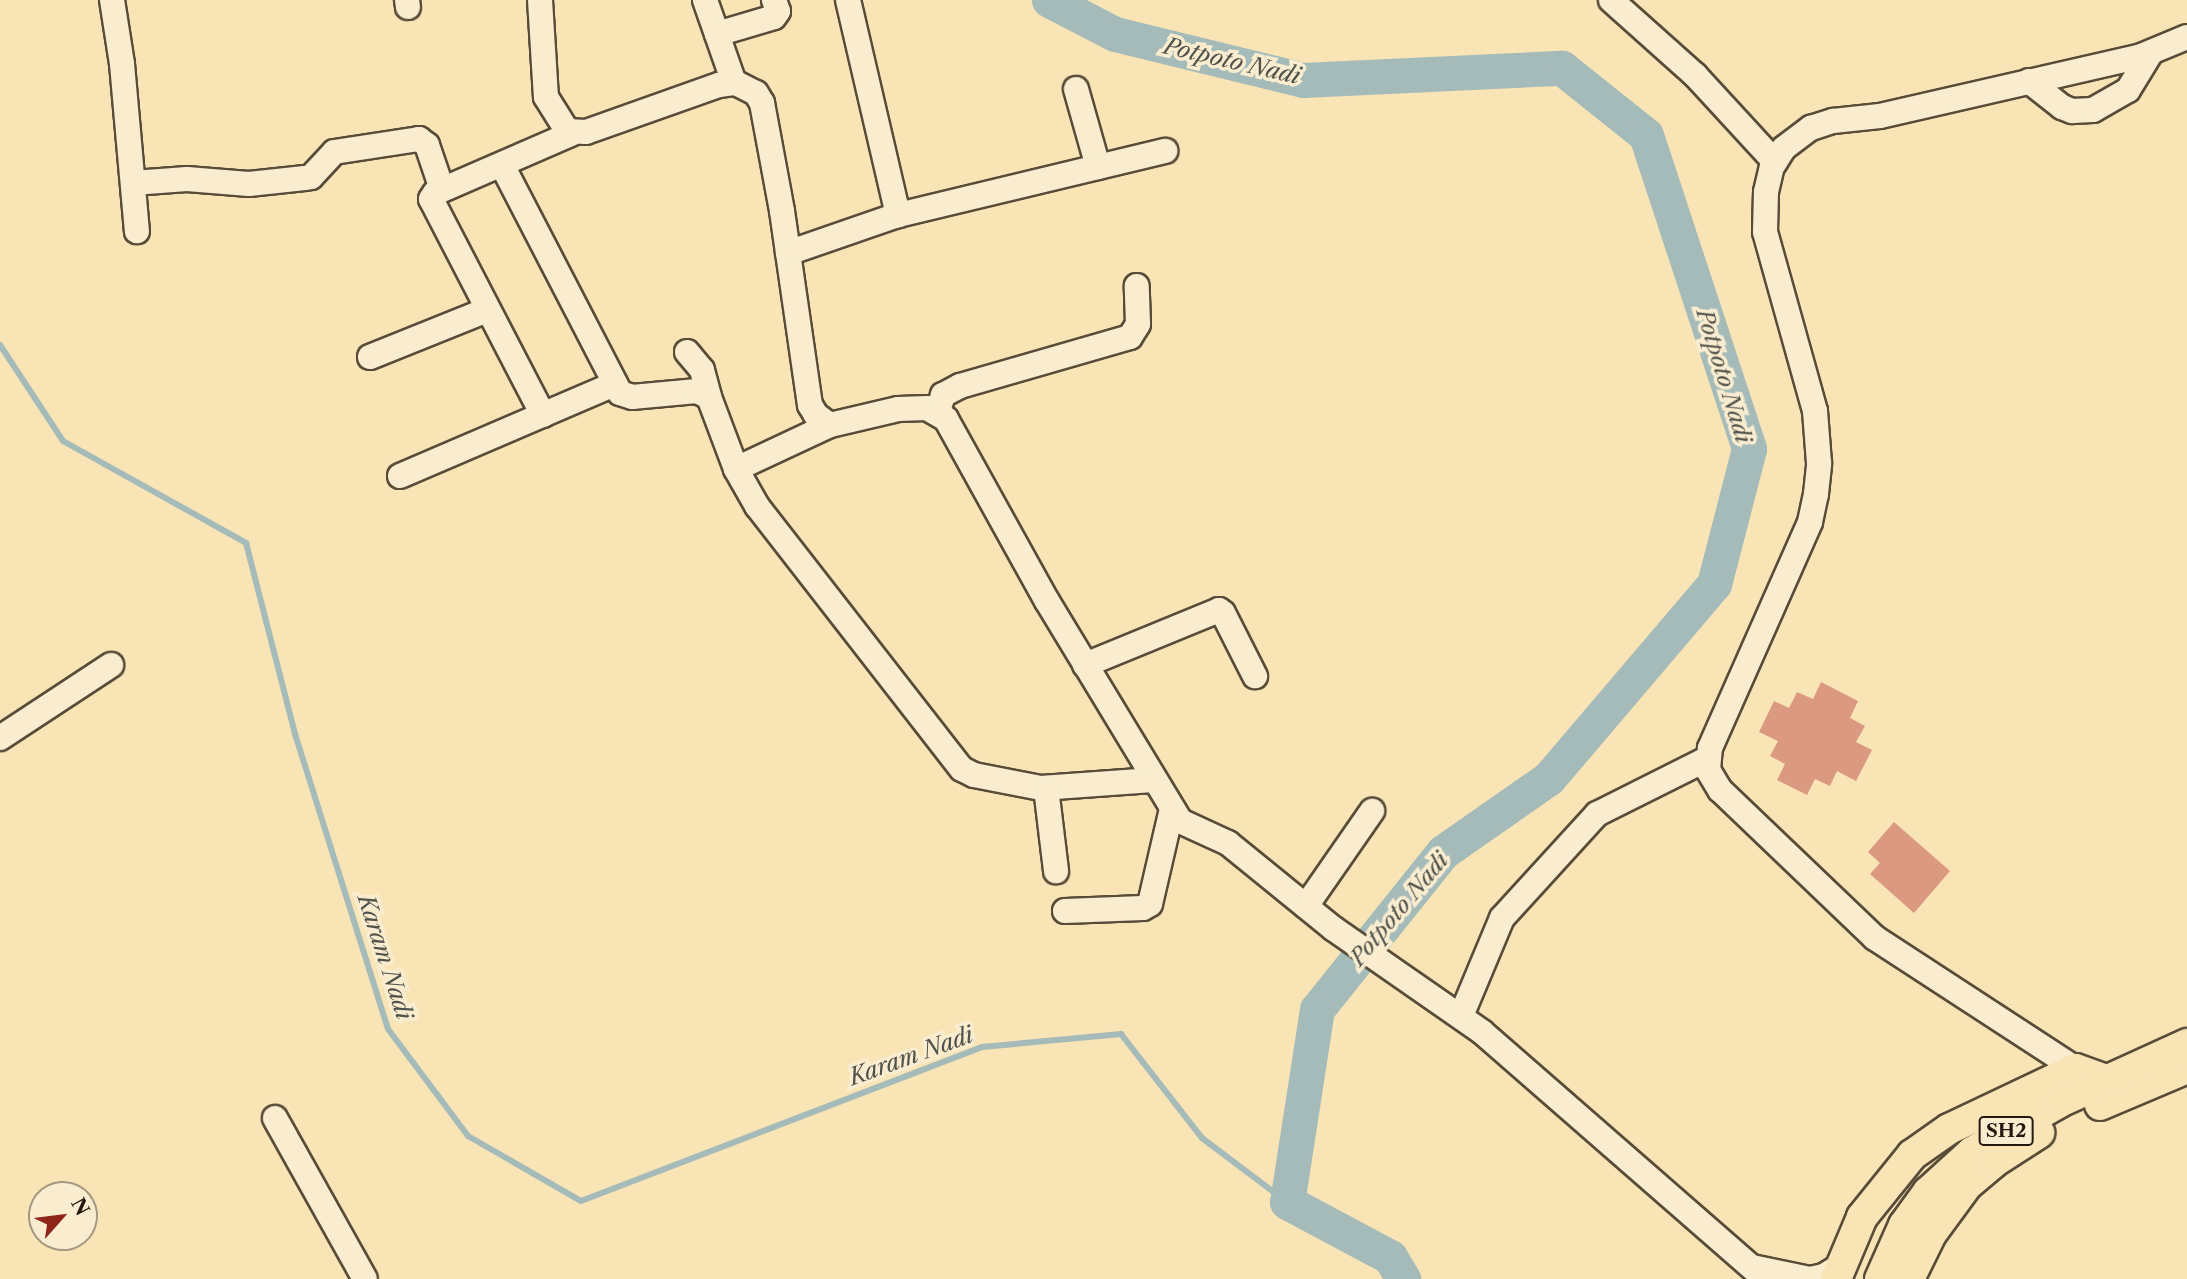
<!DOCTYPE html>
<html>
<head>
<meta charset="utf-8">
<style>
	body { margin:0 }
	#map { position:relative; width:2187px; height:1279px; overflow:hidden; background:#f8e4b5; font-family:"Libre Caslon Text",serif }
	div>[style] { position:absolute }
	.stream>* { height:6px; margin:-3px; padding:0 3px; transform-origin:3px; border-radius:3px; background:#a5bbba }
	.river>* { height:35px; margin:-17.5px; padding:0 17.5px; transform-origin:17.5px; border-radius:17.5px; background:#a5bbba }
	.building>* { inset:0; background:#db9981 }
	.roads { filter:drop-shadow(2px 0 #584c39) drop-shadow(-2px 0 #584c39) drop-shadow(0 2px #584c39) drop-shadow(0 -2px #584c39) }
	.minor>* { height:24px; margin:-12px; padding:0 12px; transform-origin:12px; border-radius:12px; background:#faedcf }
	.major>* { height:30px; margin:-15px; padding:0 15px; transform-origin:15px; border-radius:15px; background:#f8e4b5 }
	span { translate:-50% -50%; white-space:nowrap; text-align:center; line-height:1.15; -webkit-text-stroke:7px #faedcf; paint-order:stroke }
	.shield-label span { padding:2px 5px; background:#faedcf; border:2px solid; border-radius:5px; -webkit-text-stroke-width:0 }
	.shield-label { font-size:19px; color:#231910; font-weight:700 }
	.water-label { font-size:23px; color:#50524c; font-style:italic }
	.north { position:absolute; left:28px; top:1181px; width:70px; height:70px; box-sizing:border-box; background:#faedcf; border:2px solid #a49883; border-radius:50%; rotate:62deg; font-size:19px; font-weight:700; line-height:28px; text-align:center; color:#231910 }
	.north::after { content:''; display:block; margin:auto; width:24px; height:32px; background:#8f2418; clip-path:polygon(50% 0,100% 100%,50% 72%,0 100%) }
</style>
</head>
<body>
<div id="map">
	<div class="stream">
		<i style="left:0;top:345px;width:115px;rotate:56.7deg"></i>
		<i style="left:63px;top:441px;width:210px;rotate:29.1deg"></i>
		<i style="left:246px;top:543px;width:197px;rotate:75.6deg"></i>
		<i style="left:295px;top:734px;width:309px;rotate:72.5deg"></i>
		<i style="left:388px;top:1029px;width:134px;rotate:53.2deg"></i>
		<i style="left:468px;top:1136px;width:130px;rotate:29.9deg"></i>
		<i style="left:581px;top:1201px;width:430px;rotate:-21deg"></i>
		<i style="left:982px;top:1047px;width:140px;rotate:-5.3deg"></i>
		<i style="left:1121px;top:1034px;width:132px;rotate:52.1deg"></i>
		<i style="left:1202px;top:1138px;width:106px;rotate:37deg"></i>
	</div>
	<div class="river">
		<i style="left:1049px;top:0;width:74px;rotate:27.3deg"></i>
		<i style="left:1115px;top:34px;width:194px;rotate:13.7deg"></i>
		<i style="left:1303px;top:80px;width:259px;rotate:-2.7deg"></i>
		<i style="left:1562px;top:68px;width:107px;rotate:38.6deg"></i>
		<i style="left:1646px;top:135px;width:330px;rotate:71.8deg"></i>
		<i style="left:1749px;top:449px;width:139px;rotate:104.5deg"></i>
		<i style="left:1714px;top:584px;width:255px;rotate:130.4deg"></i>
		<i style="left:1549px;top:778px;width:129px;rotate:145.1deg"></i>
		<i style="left:1443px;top:852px;width:201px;rotate:128.7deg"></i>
		<i style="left:1317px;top:1009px;width:195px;rotate:98.8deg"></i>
		<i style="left:1287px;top:1202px;width:117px;rotate:28.1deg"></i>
		<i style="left:1390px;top:1257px;width:26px;rotate:59deg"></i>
	</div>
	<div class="building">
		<i style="clip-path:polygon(1821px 682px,1858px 701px,1850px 718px,1865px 726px,1856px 742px,1872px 750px,1856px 781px,1837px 771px,1830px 786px,1815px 779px,1807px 795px,1777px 780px,1785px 764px,1770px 756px,1778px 741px,1759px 732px,1774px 701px,1789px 708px,1797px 692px,1813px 699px)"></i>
		<i style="clip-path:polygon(1894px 822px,1950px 871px,1914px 913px,1870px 874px,1880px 863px,1868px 852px)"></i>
	</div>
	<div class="roads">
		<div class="minor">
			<i style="left:112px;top:0;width:65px;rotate:81.1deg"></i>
			<i style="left:122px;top:64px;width:168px;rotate:84.9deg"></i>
			<i style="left:407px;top:0;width:7px;rotate:82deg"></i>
			<i style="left:540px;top:0;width:97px;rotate:86.5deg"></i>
			<i style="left:546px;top:97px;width:40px;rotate:58deg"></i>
			<i style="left:567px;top:131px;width:19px;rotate:3deg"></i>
			<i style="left:586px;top:132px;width:141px;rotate:-19.5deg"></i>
			<i style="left:719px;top:85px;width:17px;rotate:-7deg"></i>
			<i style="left:736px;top:83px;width:22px;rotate:27deg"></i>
			<i style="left:756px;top:93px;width:12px;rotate:59deg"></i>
			<i style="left:762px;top:103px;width:110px;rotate:79.5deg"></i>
			<i style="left:782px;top:211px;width:196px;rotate:81.8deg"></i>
			<i style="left:810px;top:405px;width:12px;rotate:59deg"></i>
			<i style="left:816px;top:415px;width:17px;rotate:36deg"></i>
			<i style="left:830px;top:425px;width:70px;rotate:-13.2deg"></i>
			<i style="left:898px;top:409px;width:29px;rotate:-2deg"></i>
			<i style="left:927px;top:408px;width:22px;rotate:30deg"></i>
			<i style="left:946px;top:419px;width:208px;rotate:61deg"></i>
			<i style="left:1047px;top:601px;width:257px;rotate:58.8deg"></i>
			<i style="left:1180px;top:821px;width:53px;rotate:24.6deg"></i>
			<i style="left:1228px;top:843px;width:136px;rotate:39.1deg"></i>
			<i style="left:1334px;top:929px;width:180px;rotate:34.8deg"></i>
			<i style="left:1482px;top:1032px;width:376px;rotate:41.1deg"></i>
			<i style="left:705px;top:0;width:88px;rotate:70.7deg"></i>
			<i style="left:848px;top:0;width:221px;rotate:76.9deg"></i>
			<i style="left:1611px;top:0;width:113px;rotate:41.8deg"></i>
			<i style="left:1695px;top:75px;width:118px;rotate:47.4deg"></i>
			<i style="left:717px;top:34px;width:59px;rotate:-16.6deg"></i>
			<i style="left:774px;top:17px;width:7px;rotate:-56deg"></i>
			<i style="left:778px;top:11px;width:12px;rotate:-110deg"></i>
			<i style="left:2029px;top:81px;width:42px;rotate:38.2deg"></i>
			<i style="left:2062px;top:107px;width:11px;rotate:22deg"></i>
			<i style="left:2072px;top:111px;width:21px;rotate:-3deg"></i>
			<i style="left:2093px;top:110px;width:40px;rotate:-29.7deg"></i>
			<i style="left:2128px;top:90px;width:42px;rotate:-58.6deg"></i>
			<i style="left:1076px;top:89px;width:81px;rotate:74.2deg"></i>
			<i style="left:502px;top:165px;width:257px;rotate:62.6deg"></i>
			<i style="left:620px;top:393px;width:13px;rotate:18deg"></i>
			<i style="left:632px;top:397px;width:65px;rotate:-5.3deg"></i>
			<i style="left:697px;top:391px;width:13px;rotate:27deg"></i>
			<i style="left:709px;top:397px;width:77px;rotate:69.4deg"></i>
			<i style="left:736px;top:469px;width:43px;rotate:60.4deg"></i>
			<i style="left:757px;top:506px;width:333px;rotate:52.1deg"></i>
			<i style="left:962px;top:769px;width:13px;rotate:27deg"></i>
			<i style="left:974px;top:775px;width:68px;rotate:11deg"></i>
			<i style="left:1041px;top:788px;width:112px;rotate:-4.1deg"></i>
			<i style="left:133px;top:183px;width:54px;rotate:-4.2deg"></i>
			<i style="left:187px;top:179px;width:62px;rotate:4.6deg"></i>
			<i style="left:249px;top:184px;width:56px;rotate:-6.1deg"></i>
			<i style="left:305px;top:178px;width:6px;rotate:-9deg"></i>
			<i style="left:311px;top:177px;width:34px;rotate:-47deg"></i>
			<i style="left:334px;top:152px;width:86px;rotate:-8.7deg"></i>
			<i style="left:419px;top:139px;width:10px;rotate:37deg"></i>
			<i style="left:427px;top:145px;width:46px;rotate:71.2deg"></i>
			<i style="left:788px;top:253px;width:116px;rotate:-19.1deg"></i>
			<i style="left:898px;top:215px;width:275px;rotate:-13.5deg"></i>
			<i style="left:687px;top:352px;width:23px;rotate:50deg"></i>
			<i style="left:702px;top:370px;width:28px;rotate:75deg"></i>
			<i style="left:370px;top:357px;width:126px;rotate:-21.9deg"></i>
			<i style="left:938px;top:412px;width:18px;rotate:-74deg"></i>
			<i style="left:943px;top:395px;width:19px;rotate:-28deg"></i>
			<i style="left:960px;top:386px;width:177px;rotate:-16.1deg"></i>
			<i style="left:1130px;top:337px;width:15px;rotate:-58deg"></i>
			<i style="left:1138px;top:324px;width:38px;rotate:-92deg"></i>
			<i style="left:543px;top:415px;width:243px;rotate:-117.4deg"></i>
			<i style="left:431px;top:199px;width:7px;rotate:-56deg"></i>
			<i style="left:435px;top:193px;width:150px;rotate:-23.5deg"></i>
			<i style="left:736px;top:469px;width:104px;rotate:-25.1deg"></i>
			<i style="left:400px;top:476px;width:234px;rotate:-23.2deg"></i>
			<i style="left:1085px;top:665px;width:145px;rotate:-22.3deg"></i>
			<i style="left:1219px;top:610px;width:5px;rotate:37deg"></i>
			<i style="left:1223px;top:613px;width:71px;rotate:63.1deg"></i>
			<i style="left:0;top:738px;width:133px;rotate:-33.3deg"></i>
			<i style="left:1046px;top:788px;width:84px;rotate:83.1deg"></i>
			<i style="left:1306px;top:906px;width:116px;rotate:-55.2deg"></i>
			<i style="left:1065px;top:911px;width:78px;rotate:-2.2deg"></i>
			<i style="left:1143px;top:908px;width:8px;rotate:-30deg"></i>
			<i style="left:1150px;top:904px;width:98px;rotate:-77deg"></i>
			<i style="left:1461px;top:1016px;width:106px;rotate:-67.3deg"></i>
			<i style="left:1502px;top:918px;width:141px;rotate:-47.6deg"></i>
			<i style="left:1597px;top:814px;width:123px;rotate:-26.6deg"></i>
			<i style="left:2076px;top:1069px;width:240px;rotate:-146.9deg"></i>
			<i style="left:1875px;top:938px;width:214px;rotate:-136.3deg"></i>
			<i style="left:1720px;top:790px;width:23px;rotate:-121deg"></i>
			<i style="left:1708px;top:770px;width:22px;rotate:-85deg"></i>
			<i style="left:1710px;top:748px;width:247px;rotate:-66.1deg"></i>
			<i style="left:1810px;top:522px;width:29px;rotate:-78deg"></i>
			<i style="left:1816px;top:494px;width:31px;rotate:-84deg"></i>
			<i style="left:1819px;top:463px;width:52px;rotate:-94.4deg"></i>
			<i style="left:1815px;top:411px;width:186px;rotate:-105.6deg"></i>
			<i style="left:1765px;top:232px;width:40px;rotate:-88.6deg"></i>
			<i style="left:1766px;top:192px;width:26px;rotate:-77deg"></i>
			<i style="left:1772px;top:167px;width:22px;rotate:-58deg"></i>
			<i style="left:1784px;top:148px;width:34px;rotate:-37deg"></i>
			<i style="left:1811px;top:128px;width:23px;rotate:-18deg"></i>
			<i style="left:1833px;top:121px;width:47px;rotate:-6.1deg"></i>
			<i style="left:1880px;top:116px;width:268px;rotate:-12.9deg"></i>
			<i style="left:2141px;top:56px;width:50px;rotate:-22.4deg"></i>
			<i style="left:275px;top:1118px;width:184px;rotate:60.8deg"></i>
			<i style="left:1752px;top:1267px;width:59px;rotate:11.7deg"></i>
			<i style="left:1810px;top:1279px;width:14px;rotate:-12deg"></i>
			<i style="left:1824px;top:1276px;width:19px;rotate:-32deg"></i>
		</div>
		<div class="major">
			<i style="left:2100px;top:1105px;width:95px;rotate:-23deg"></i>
			<i style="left:1836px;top:1279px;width:67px;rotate:-67.2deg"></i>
			<i style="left:1862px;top:1217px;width:80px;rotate:-51.1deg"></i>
			<i style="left:1912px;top:1155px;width:45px;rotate:-35.1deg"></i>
			<i style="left:1949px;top:1129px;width:140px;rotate:-25.3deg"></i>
			<i style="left:2076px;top:1069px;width:33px;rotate:20deg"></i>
			<i style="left:2107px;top:1080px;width:12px;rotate:42deg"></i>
			<i style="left:1880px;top:1279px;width:59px;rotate:-66deg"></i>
			<i style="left:1904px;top:1225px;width:41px;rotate:-54deg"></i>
			<i style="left:1928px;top:1192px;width:59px;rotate:-42.3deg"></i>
			<i style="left:1972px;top:1152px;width:101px;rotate:-29.6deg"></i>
			<i style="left:2060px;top:1102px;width:140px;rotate:-24.5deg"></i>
			<i style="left:1909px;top:1279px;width:50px;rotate:-63.9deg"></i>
			<i style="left:1931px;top:1234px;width:61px;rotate:-53.7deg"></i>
			<i style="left:1967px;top:1185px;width:35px;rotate:-40deg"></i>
			<i style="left:1994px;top:1162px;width:54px;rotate:-32.8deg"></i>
		</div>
	</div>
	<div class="shield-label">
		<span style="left:2006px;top:1131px">SH2</span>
	</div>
	<div class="water-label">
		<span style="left:1232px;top:61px;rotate:13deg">Potpoto Nadi</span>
		<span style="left:1724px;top:376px;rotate:73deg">Potpoto Nadi</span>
		<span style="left:1399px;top:909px;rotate:-50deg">Potpoto Nadi</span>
		<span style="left:385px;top:957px;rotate:72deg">Karam Nadi</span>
		<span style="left:911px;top:1056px;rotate:-20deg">Karam Nadi</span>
	</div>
	<div class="north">N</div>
</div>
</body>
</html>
